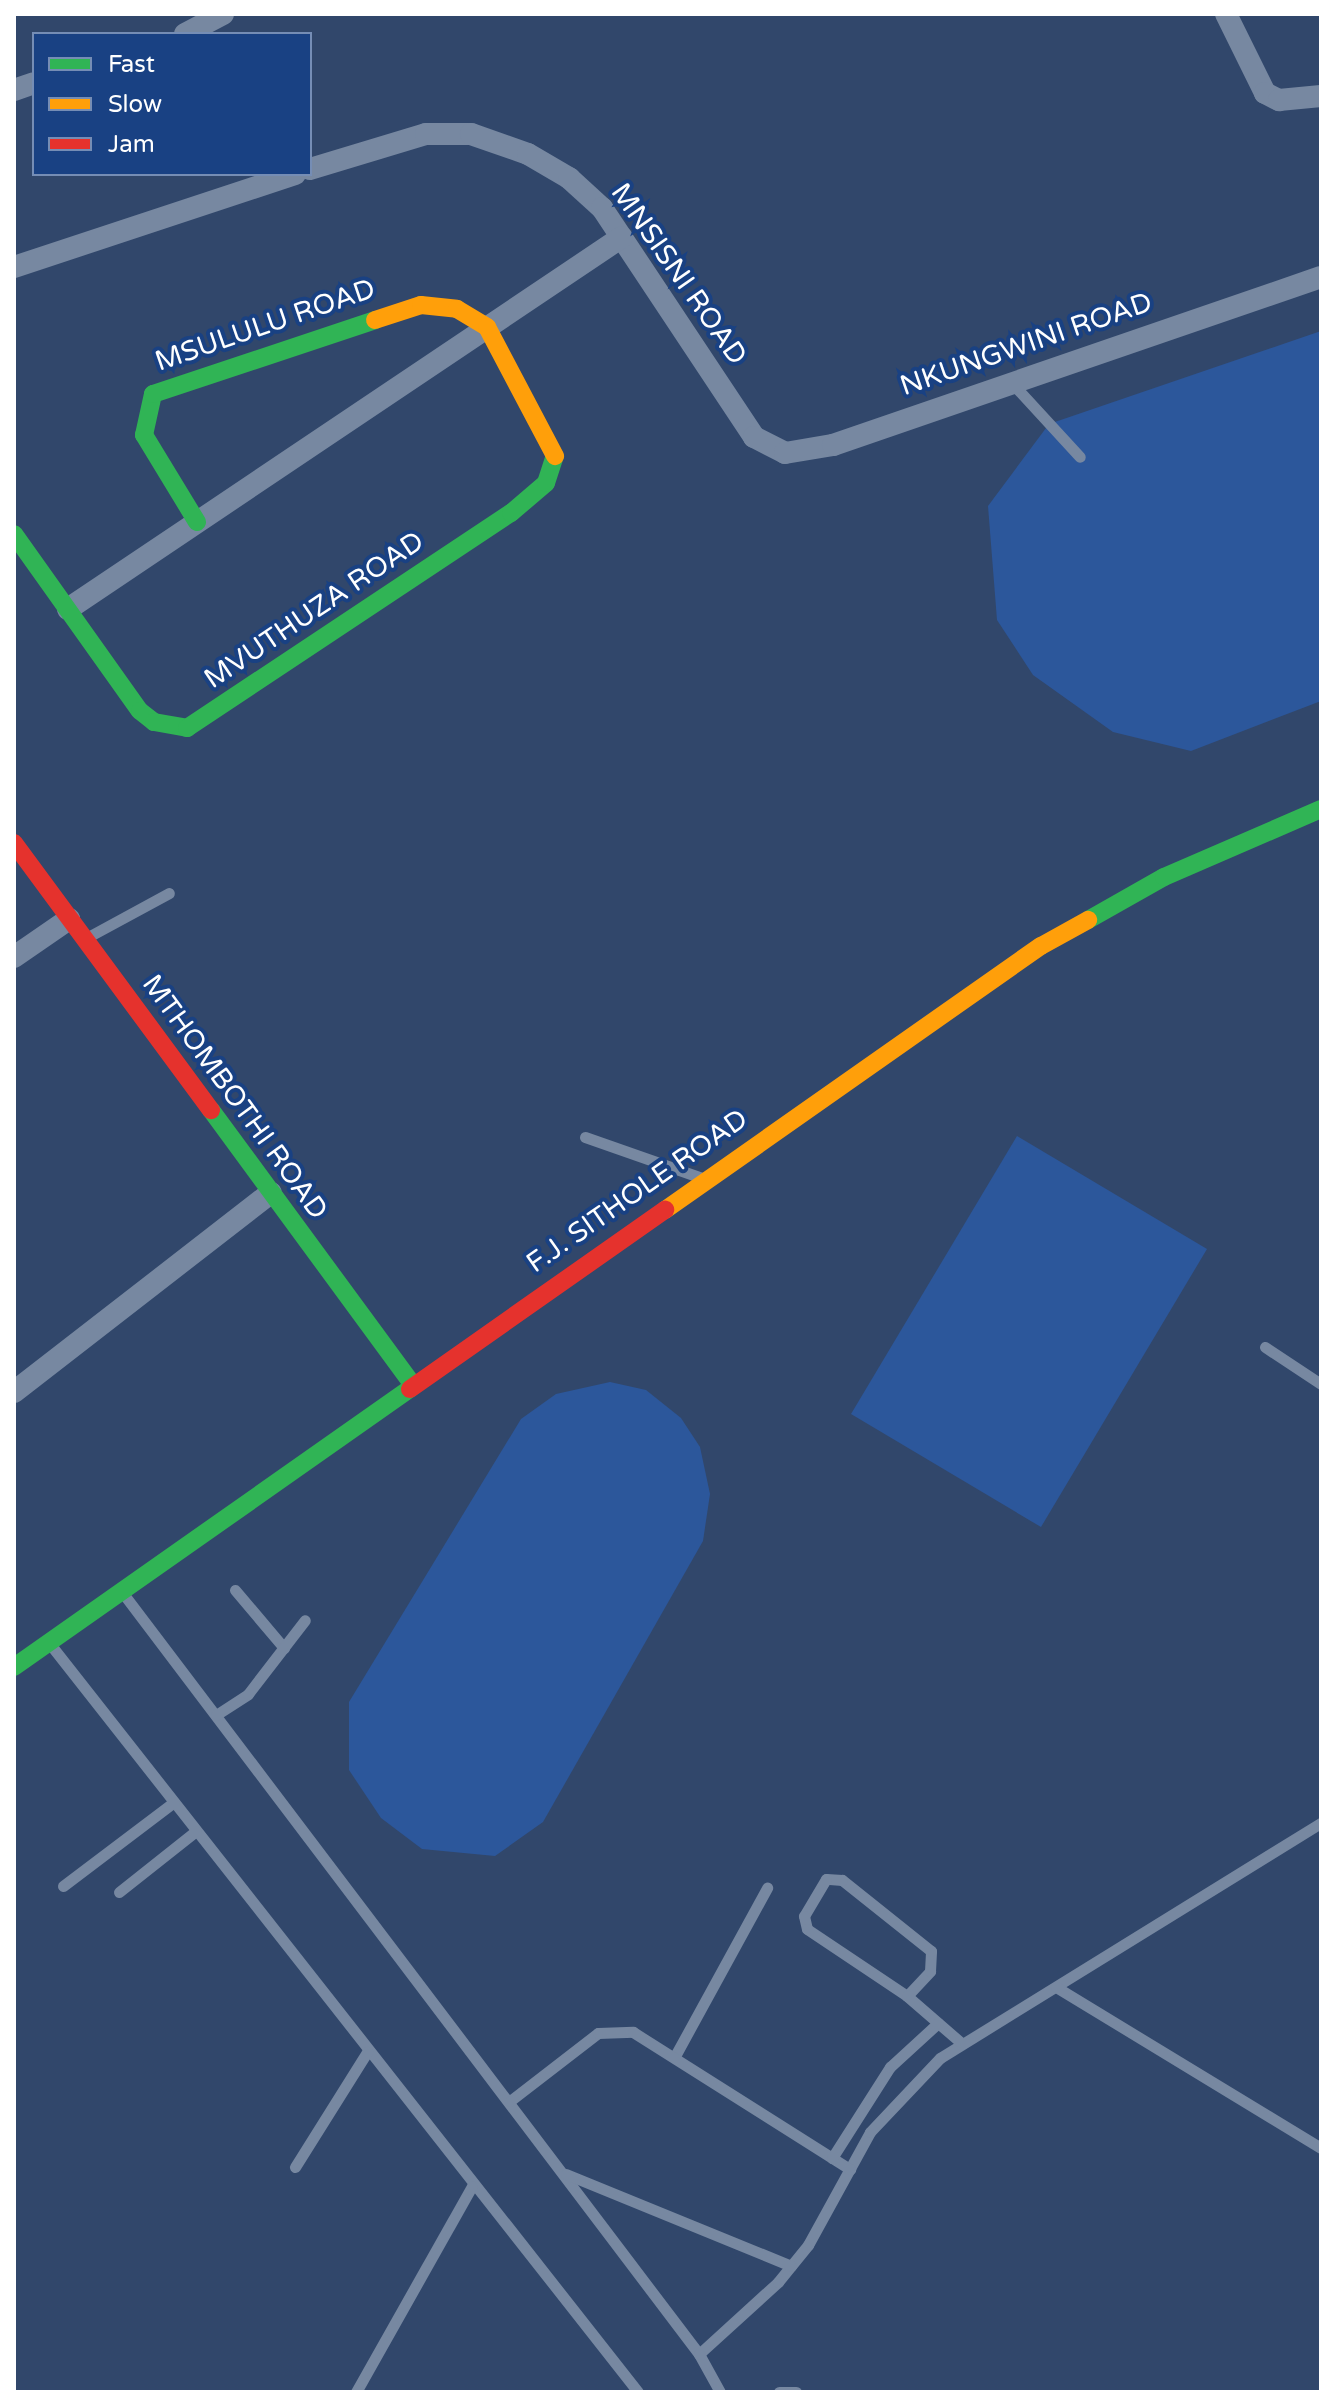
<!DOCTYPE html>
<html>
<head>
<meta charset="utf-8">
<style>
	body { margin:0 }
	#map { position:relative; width:1335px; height:2406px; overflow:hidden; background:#31476b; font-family:"Varela Round",sans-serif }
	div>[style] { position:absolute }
	.green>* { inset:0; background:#2c579b }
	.lane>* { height:11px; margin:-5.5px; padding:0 5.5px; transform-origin:5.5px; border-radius:5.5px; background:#7788a1 }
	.street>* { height:22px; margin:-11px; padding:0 11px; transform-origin:11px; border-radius:11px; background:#7788a1 }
	.fast>* { height:18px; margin:-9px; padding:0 9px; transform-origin:9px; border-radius:9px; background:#30b455 }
	.slow>* { height:18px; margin:-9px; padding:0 9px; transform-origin:9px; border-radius:9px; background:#ff9f0a }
	.jam>* { height:18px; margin:-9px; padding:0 9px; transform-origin:9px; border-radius:9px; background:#e5322d }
	span { translate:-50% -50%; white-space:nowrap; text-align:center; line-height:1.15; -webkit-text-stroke:8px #194183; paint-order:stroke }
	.street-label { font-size:28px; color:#fff }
	.frame { position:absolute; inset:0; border:16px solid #fff; pointer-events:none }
	.legend { position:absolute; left:32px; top:32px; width:280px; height:144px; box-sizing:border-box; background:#194183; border:2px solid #758db5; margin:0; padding:10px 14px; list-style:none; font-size:24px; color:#fff }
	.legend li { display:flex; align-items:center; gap:16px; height:40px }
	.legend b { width:40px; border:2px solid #758db5 }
</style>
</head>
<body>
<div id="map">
	<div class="green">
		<i style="clip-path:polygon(1321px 331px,1321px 701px,1191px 751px,1113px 732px,1033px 675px,997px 620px,988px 506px,1049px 424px)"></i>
		<i style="clip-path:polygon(1017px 1136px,1207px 1249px,1041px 1527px,851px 1414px)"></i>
		<i style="clip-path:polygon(610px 1382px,646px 1390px,681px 1418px,700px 1447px,710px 1494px,703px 1541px,543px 1822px,495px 1856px,422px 1849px,381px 1818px,349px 1770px,349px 1702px,521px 1419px,556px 1394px)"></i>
	</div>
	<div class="lane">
		<i style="left:1010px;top:381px;width:103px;rotate:47.4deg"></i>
		<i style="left:88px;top:937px;width:92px;rotate:-28.5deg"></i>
		<i style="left:585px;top:1137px;width:124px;rotate:19.3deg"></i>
		<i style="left:1265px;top:1347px;width:67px;rotate:33.5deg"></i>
		<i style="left:235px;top:1590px;width:76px;rotate:49.8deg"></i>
		<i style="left:122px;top:1592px;width:956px;rotate:52.87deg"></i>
		<i style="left:699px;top:2354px;width:107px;rotate:-42.3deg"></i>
		<i style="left:778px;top:2282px;width:48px;rotate:-51deg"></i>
		<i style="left:808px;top:2245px;width:129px;rotate:-61.2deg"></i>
		<i style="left:870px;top:2132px;width:102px;rotate:-46.6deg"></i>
		<i style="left:940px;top:2058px;width:448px;rotate:-31.7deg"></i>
		<i style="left:50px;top:1644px;width:951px;rotate:51.83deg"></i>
		<i style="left:216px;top:1715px;width:38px;rotate:-33deg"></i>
		<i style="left:248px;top:1694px;width:93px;rotate:-52.4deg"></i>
		<i style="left:63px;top:1886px;width:139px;rotate:-37.1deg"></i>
		<i style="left:119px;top:1892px;width:98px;rotate:-38.4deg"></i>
		<i style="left:1056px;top:1987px;width:310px;rotate:31.3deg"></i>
		<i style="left:907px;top:1996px;width:34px;rotate:-47deg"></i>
		<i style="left:930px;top:1971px;width:20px;rotate:-87deg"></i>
		<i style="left:931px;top:1951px;width:114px;rotate:-141.4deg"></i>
		<i style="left:842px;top:1880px;width:16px;rotate:-176deg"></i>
		<i style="left:826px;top:1879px;width:43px;rotate:120.7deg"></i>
		<i style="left:804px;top:1916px;width:13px;rotate:77deg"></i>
		<i style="left:807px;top:1929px;width:120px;rotate:33.8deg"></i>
		<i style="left:907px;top:1996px;width:69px;rotate:40.9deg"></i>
		<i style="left:675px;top:2056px;width:192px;rotate:-61.3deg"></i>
		<i style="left:510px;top:2101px;width:111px;rotate:-37.7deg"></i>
		<i style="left:598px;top:2033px;width:35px;rotate:-2deg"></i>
		<i style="left:633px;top:2032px;width:257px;rotate:32.3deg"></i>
		<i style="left:832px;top:2158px;width:108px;rotate:-57.5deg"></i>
		<i style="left:890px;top:2067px;width:65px;rotate:-42.5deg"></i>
		<i style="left:295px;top:2167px;width:136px;rotate:-57.9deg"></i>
		<i style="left:566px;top:2174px;width:243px;rotate:22.2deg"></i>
		<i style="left:699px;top:2354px;width:43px;rotate:61.1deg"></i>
		<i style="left:356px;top:2392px;width:236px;rotate:-60.6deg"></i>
		<i style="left:779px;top:2392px;width:17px"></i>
	</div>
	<div class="street">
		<i style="left:1226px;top:14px;width:88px;rotate:63.7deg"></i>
		<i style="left:1265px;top:93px;width:16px;rotate:27deg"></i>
		<i style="left:1279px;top:100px;width:42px;rotate:-5.4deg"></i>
		<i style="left:185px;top:34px;width:43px;rotate:-27.8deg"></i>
		<i style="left:14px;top:90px;width:21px;rotate:-19deg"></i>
		<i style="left:310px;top:169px;width:121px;rotate:-16.8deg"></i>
		<i style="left:426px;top:134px;width:45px"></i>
		<i style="left:471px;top:134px;width:60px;rotate:19.3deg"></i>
		<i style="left:528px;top:154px;width:48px;rotate:30.3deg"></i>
		<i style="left:569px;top:178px;width:45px;rotate:42.3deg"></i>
		<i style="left:602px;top:208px;width:275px;rotate:56.4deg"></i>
		<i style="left:754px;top:437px;width:35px;rotate:27deg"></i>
		<i style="left:785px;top:453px;width:49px;rotate:-9.5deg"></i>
		<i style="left:833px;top:445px;width:516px;rotate:-19deg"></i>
		<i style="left:14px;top:267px;width:296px;rotate:-18.3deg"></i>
		<i style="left:68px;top:609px;width:667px;rotate:-33.88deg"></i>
		<i style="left:14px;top:957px;width:67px;rotate:-34.6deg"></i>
		<i style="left:14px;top:1392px;width:325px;rotate:-37.8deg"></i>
	</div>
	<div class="fast">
		<i style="left:197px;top:522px;width:102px;rotate:-121.3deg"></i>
		<i style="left:144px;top:435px;width:42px;rotate:-77.6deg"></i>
		<i style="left:153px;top:394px;width:234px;rotate:-18.4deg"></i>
		<i style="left:14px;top:534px;width:217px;rotate:54.6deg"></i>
		<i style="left:140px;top:711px;width:18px;rotate:38deg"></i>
		<i style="left:154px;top:722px;width:34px;rotate:10deg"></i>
		<i style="left:187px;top:728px;width:389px;rotate:-33.6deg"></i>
		<i style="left:511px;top:513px;width:46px;rotate:-40.6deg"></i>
		<i style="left:546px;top:483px;width:28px;rotate:-72deg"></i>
		<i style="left:1088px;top:920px;width:87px;rotate:-29.5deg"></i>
		<i style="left:1164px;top:877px;width:171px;rotate:-23.4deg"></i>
		<i style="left:211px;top:1110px;width:341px;rotate:53.7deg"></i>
		<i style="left:14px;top:1667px;width:484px;rotate:-35.1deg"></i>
	</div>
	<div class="slow">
		<i style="left:375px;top:320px;width:48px;rotate:-18.1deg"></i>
		<i style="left:421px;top:305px;width:36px;rotate:6deg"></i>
		<i style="left:457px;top:309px;width:35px;rotate:31deg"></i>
		<i style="left:487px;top:327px;width:146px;rotate:62.2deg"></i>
		<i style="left:665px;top:1210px;width:459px;rotate:-35.1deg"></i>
		<i style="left:1041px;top:946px;width:54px;rotate:-29deg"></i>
	</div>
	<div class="jam">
		<i style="left:14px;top:843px;width:332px;rotate:53.6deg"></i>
		<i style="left:410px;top:1389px;width:312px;rotate:-35.1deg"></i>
	</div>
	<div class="street-label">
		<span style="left:679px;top:274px;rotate:55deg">MNSISNI ROAD</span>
		<span style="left:265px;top:325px;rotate:-19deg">MSULULU ROAD</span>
		<span style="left:1026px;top:344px;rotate:-19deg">NKUNGWINI ROAD</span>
		<span style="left:314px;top:610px;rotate:-34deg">MVUTHUZA ROAD</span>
		<span style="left:235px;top:1097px;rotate:54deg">MTHOMBOTHI ROAD</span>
		<span style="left:637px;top:1191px;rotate:-35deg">F.J. SITHOLE ROAD</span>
	</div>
	<div class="frame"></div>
	<ul class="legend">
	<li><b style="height:10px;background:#30b455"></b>Fast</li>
	<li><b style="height:10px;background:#ff9f0a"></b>Slow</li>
	<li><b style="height:10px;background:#e5322d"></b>Jam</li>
	</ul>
</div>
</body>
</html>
